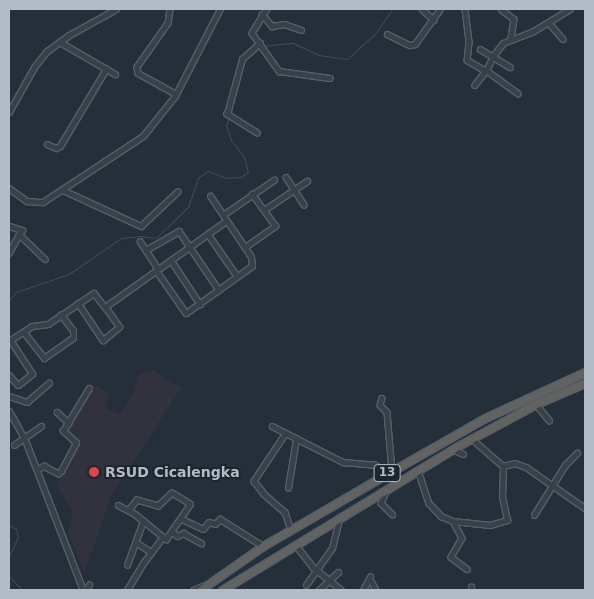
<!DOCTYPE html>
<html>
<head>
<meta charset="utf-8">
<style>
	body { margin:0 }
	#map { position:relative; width:594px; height:599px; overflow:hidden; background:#242f39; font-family:"DejaVu Sans",sans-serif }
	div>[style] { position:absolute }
	.medical>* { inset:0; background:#32323e }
	.stream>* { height:1px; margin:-0.5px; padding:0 0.5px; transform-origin:0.5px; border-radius:0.5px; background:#3a4e61 }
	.roads { filter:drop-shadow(1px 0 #565f68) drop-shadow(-1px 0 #565f68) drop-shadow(0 1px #565f68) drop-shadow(0 -1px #565f68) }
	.minor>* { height:4.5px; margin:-2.25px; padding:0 2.25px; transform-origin:2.25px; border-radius:2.25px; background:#37414a }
	.tertiary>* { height:5px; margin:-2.5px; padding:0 2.5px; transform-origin:2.5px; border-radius:2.5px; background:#37414a }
	.trunk>* { height:7px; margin:-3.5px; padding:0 3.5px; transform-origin:3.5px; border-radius:3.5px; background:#626260 }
	.dots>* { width:14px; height:14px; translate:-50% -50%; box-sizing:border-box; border:2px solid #1d262f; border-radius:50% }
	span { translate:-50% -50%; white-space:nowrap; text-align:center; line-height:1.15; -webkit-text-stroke:4px #1d262f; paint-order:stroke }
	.shield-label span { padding:1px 4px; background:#1d262f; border:1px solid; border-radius:4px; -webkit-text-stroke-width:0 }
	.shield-label { font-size:12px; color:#b3bcc6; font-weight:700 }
	.poi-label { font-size:14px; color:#b3bcc6; font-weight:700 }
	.left { translate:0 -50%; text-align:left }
	.frame { position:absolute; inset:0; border:10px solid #b3bcc6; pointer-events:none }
</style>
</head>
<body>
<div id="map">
	<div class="medical">
		<i style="clip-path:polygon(154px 371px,181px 388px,112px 494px,84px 573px,68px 532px,73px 511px,57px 485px,57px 475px,76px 442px,65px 433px,92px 385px,109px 392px,105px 409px,120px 415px,133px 393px,138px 374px)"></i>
	</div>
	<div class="stream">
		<i style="left:263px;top:46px;width:30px;rotate:-6deg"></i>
		<i style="left:293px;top:43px;width:29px;rotate:25deg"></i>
		<i style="left:319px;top:55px;width:28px;rotate:8deg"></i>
		<i style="left:347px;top:59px;width:39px;rotate:-42deg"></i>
		<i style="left:376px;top:33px;width:29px;rotate:-56deg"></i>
		<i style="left:231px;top:113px;width:15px;rotate:-79deg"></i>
		<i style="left:9px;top:300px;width:11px;rotate:-49deg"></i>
		<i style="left:16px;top:292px;width:56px;rotate:-18.8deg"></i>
		<i style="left:69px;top:274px;width:63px;rotate:-34.7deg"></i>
		<i style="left:121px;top:238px;width:19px;rotate:-6deg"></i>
		<i style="left:140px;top:236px;width:16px;rotate:7deg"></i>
		<i style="left:156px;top:238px;width:45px;rotate:-44.1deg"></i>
		<i style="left:188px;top:207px;width:31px;rotate:-71deg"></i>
		<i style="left:198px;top:178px;width:12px;rotate:-35deg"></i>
		<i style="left:208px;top:171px;width:19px;rotate:21deg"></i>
		<i style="left:226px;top:178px;width:15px;rotate:-4deg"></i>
		<i style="left:241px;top:177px;width:9px;rotate:-36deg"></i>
		<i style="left:248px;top:172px;width:16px;rotate:-105deg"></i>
		<i style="left:244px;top:157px;width:21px;rotate:-127deg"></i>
		<i style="left:231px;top:140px;width:15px;rotate:-110deg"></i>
		<i style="left:226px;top:126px;width:9px;rotate:-72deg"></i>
		<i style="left:9px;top:525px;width:8px;rotate:30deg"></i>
		<i style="left:16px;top:529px;width:8px;rotate:76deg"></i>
		<i style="left:18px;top:537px;width:21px;rotate:115deg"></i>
		<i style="left:9px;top:576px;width:19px;rotate:47deg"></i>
	</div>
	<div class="roads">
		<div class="minor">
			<i style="left:170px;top:9px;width:14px;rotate:98deg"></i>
			<i style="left:168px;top:23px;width:54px;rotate:125.2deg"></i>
			<i style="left:137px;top:67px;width:6px;rotate:81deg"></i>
			<i style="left:138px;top:73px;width:43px;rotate:28.9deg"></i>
			<i style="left:267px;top:9px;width:28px;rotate:122deg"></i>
			<i style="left:252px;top:33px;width:47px;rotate:54.6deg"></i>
			<i style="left:279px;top:71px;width:51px;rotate:7.8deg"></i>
			<i style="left:422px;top:9px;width:16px;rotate:43deg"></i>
			<i style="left:465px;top:9px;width:33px;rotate:83deg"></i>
			<i style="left:469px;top:42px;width:18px;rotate:96deg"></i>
			<i style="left:467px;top:60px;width:22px;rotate:30deg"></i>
			<i style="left:486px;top:71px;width:18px;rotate:128deg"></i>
			<i style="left:501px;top:9px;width:16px;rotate:38deg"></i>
			<i style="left:514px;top:19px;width:20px;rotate:99deg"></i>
			<i style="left:262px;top:14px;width:16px;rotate:50deg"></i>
			<i style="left:272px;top:26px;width:12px;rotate:-9deg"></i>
			<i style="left:284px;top:24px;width:18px;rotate:19deg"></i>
			<i style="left:549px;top:23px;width:21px;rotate:49deg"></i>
			<i style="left:387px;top:34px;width:25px;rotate:26deg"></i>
			<i style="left:410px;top:45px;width:5px;rotate:-11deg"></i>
			<i style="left:415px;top:44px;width:43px;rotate:-54.5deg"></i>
			<i style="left:60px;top:42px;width:64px;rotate:30.2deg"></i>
			<i style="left:480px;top:49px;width:35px;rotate:31deg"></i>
			<i style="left:518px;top:94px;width:39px;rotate:-144deg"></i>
			<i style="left:486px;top:71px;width:17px;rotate:-65deg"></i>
			<i style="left:493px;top:56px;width:16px;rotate:-52deg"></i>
			<i style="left:503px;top:43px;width:31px;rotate:-21deg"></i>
			<i style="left:532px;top:32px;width:44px;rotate:-31.2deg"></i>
			<i style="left:257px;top:133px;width:36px;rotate:-148deg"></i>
			<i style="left:227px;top:114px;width:57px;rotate:-74.7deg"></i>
			<i style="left:242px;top:59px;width:24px;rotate:-42deg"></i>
			<i style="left:47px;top:144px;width:10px;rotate:24deg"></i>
			<i style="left:56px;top:148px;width:4px;rotate:-27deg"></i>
			<i style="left:60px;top:146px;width:90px;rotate:-59.1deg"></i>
			<i style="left:286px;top:177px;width:33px;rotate:57deg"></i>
			<i style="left:9px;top:188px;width:22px;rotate:36deg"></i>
			<i style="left:27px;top:201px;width:16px;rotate:4deg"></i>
			<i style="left:43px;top:202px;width:120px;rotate:-33.4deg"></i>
			<i style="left:143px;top:136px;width:51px;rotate:-51.3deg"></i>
			<i style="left:175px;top:96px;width:98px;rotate:-62.7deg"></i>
			<i style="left:63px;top:190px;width:86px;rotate:24.8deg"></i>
			<i style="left:141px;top:226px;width:50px;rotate:-43.4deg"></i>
			<i style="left:264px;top:210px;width:52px;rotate:-34deg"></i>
			<i style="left:223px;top:215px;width:62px;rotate:-34.5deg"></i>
			<i style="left:9px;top:226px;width:14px;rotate:17deg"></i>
			<i style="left:22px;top:230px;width:26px;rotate:119deg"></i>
			<i style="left:19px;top:234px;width:36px;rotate:44deg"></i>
			<i style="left:208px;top:234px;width:51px;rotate:55.4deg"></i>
			<i style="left:140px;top:241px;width:33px;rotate:57deg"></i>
			<i style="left:245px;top:247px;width:37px;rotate:-35deg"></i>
			<i style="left:275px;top:226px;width:39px;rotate:-126deg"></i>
			<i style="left:146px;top:250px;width:38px;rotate:-30deg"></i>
			<i style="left:179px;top:231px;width:71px;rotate:55.9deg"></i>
			<i style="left:171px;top:260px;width:53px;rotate:56.6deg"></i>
			<i style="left:156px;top:270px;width:52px;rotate:55.1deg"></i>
			<i style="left:186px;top:313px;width:81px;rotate:-35.5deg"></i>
			<i style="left:252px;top:266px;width:9px;rotate:-96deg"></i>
			<i style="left:251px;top:257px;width:73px;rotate:-123.9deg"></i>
			<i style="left:78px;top:303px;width:45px;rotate:56deg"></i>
			<i style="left:103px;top:340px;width:21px;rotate:-39deg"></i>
			<i style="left:119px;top:327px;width:24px;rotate:-125deg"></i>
			<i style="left:24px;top:332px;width:33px;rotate:52deg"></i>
			<i style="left:44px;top:358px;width:35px;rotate:-35deg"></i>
			<i style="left:73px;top:338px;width:7px;rotate:-90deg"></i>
			<i style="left:73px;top:331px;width:20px;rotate:-127deg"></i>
			<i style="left:9px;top:341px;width:27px;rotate:-33deg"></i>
			<i style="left:32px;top:326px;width:16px;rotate:-7deg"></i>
			<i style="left:48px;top:324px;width:55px;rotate:-34deg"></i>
			<i style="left:94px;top:293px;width:18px;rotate:52deg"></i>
			<i style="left:105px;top:307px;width:148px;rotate:-35.4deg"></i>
			<i style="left:9px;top:375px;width:13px;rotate:48deg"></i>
			<i style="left:18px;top:385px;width:18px;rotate:-38deg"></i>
			<i style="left:32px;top:374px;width:40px;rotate:-122.9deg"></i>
			<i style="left:9px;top:396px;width:19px;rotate:18deg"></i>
			<i style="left:27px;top:402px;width:29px;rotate:-41deg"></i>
			<i style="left:382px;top:398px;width:7px;rotate:106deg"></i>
			<i style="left:380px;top:405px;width:10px;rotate:45deg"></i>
			<i style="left:387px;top:412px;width:59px;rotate:85.2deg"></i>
			<i style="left:536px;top:404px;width:21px;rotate:51deg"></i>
			<i style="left:57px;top:412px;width:16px;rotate:43deg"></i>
			<i style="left:272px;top:426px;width:80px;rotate:26.9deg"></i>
			<i style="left:343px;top:462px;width:32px;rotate:5deg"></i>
			<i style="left:375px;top:465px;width:16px;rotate:27deg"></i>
			<i style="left:286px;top:433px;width:58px;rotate:123.7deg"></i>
			<i style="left:254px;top:481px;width:16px;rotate:52deg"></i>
			<i style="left:264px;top:494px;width:28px;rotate:41deg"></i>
			<i style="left:285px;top:512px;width:19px;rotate:72deg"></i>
			<i style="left:471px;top:438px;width:43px;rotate:41.2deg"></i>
			<i style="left:14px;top:445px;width:33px;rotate:-35deg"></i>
			<i style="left:452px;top:449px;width:12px;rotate:24deg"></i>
			<i style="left:503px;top:466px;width:12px;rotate:-14deg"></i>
			<i style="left:515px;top:463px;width:12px;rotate:20deg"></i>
			<i style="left:526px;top:467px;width:72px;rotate:34.8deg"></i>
			<i style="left:38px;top:469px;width:7px;rotate:-27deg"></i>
			<i style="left:44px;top:466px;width:16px;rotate:27deg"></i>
			<i style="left:58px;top:473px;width:4px;rotate:-34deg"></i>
			<i style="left:61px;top:471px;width:32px;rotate:-62deg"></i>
			<i style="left:76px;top:443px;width:18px;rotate:-137deg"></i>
			<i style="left:63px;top:431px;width:50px;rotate:-58.8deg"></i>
			<i style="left:418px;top:470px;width:35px;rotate:72deg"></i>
			<i style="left:429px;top:503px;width:18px;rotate:47deg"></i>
			<i style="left:441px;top:516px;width:13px;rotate:23deg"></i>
			<i style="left:453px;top:521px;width:37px;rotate:6deg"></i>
			<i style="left:490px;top:525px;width:18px;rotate:-16deg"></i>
			<i style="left:507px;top:520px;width:24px;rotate:-102deg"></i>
			<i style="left:502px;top:497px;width:31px;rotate:-88deg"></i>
			<i style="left:288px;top:488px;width:50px;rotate:-80.7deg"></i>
			<i style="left:387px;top:489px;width:15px;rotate:113deg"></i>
			<i style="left:381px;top:503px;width:16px;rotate:45deg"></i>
			<i style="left:118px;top:505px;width:19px;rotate:28deg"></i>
			<i style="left:135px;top:514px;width:36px;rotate:39deg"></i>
			<i style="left:534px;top:515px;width:59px;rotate:-58.2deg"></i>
			<i style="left:565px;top:465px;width:17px;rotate:-45deg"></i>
			<i style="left:182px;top:519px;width:23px;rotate:25deg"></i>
			<i style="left:203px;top:529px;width:9px;rotate:-49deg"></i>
			<i style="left:209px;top:522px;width:6px;rotate:18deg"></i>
			<i style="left:215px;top:524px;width:7px;rotate:-45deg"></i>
			<i style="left:220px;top:519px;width:51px;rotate:32.1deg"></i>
			<i style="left:453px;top:521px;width:19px;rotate:62deg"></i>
			<i style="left:462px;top:538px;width:22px;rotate:120deg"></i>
			<i style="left:451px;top:557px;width:20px;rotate:37deg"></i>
			<i style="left:172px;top:532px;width:7px;rotate:34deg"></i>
			<i style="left:178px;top:536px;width:6px;rotate:-31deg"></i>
			<i style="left:183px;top:533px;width:21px;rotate:29deg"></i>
			<i style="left:136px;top:542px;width:18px;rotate:34deg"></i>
			<i style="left:295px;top:544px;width:29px;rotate:52deg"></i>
			<i style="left:313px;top:567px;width:36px;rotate:39deg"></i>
			<i style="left:127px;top:565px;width:47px;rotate:-70deg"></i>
			<i style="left:370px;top:579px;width:13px;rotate:61deg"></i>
			<i style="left:306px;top:585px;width:45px;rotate:-54.9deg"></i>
			<i style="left:332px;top:548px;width:32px;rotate:-76deg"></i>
			<i style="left:86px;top:590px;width:6px;rotate:-59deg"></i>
			<i style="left:127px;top:590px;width:33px;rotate:-59deg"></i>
			<i style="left:144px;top:562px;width:31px;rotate:-53deg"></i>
			<i style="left:163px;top:537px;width:4px;rotate:34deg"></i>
			<i style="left:166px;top:539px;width:42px;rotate:-55.6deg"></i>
			<i style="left:190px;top:504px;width:21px;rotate:-149deg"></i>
			<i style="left:172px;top:493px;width:19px;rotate:137deg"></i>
			<i style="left:158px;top:506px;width:22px;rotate:-164deg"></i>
			<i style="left:137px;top:500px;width:13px;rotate:129deg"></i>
			<i style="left:193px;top:590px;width:11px;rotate:-22deg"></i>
			<i style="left:319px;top:590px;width:26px;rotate:-43deg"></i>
			<i style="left:363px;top:590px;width:15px;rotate:-62deg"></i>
			<i style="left:471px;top:590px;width:3px;rotate:-90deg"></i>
		</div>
		<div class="tertiary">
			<i style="left:9px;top:112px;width:51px;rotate:-60.9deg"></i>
			<i style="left:34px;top:67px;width:21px;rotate:-51deg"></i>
			<i style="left:47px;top:51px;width:27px;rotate:-36deg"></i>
			<i style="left:69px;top:35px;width:54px;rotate:-29deg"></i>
			<i style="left:9px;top:411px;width:33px;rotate:61deg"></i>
			<i style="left:25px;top:440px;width:161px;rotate:68.9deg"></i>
		</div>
		<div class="trunk">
			<i style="left:200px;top:590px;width:77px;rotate:-34.9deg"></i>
			<i style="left:263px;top:546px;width:149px;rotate:-30.2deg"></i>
			<i style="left:392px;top:471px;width:107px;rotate:-29.7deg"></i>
			<i style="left:485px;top:418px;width:110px;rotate:-24.7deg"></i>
			<i style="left:222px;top:590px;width:276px;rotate:-31.4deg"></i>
			<i style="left:458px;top:446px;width:89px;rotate:-28.3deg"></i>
			<i style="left:536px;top:404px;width:53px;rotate:-23.2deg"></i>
		</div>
	</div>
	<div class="dots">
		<i style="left:94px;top:472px;background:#e0444e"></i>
	</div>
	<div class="shield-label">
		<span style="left:387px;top:473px">13</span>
	</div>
	<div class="poi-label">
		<span class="left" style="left:105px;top:472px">RSUD Cicalengka</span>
	</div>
	<div class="frame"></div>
</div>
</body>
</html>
